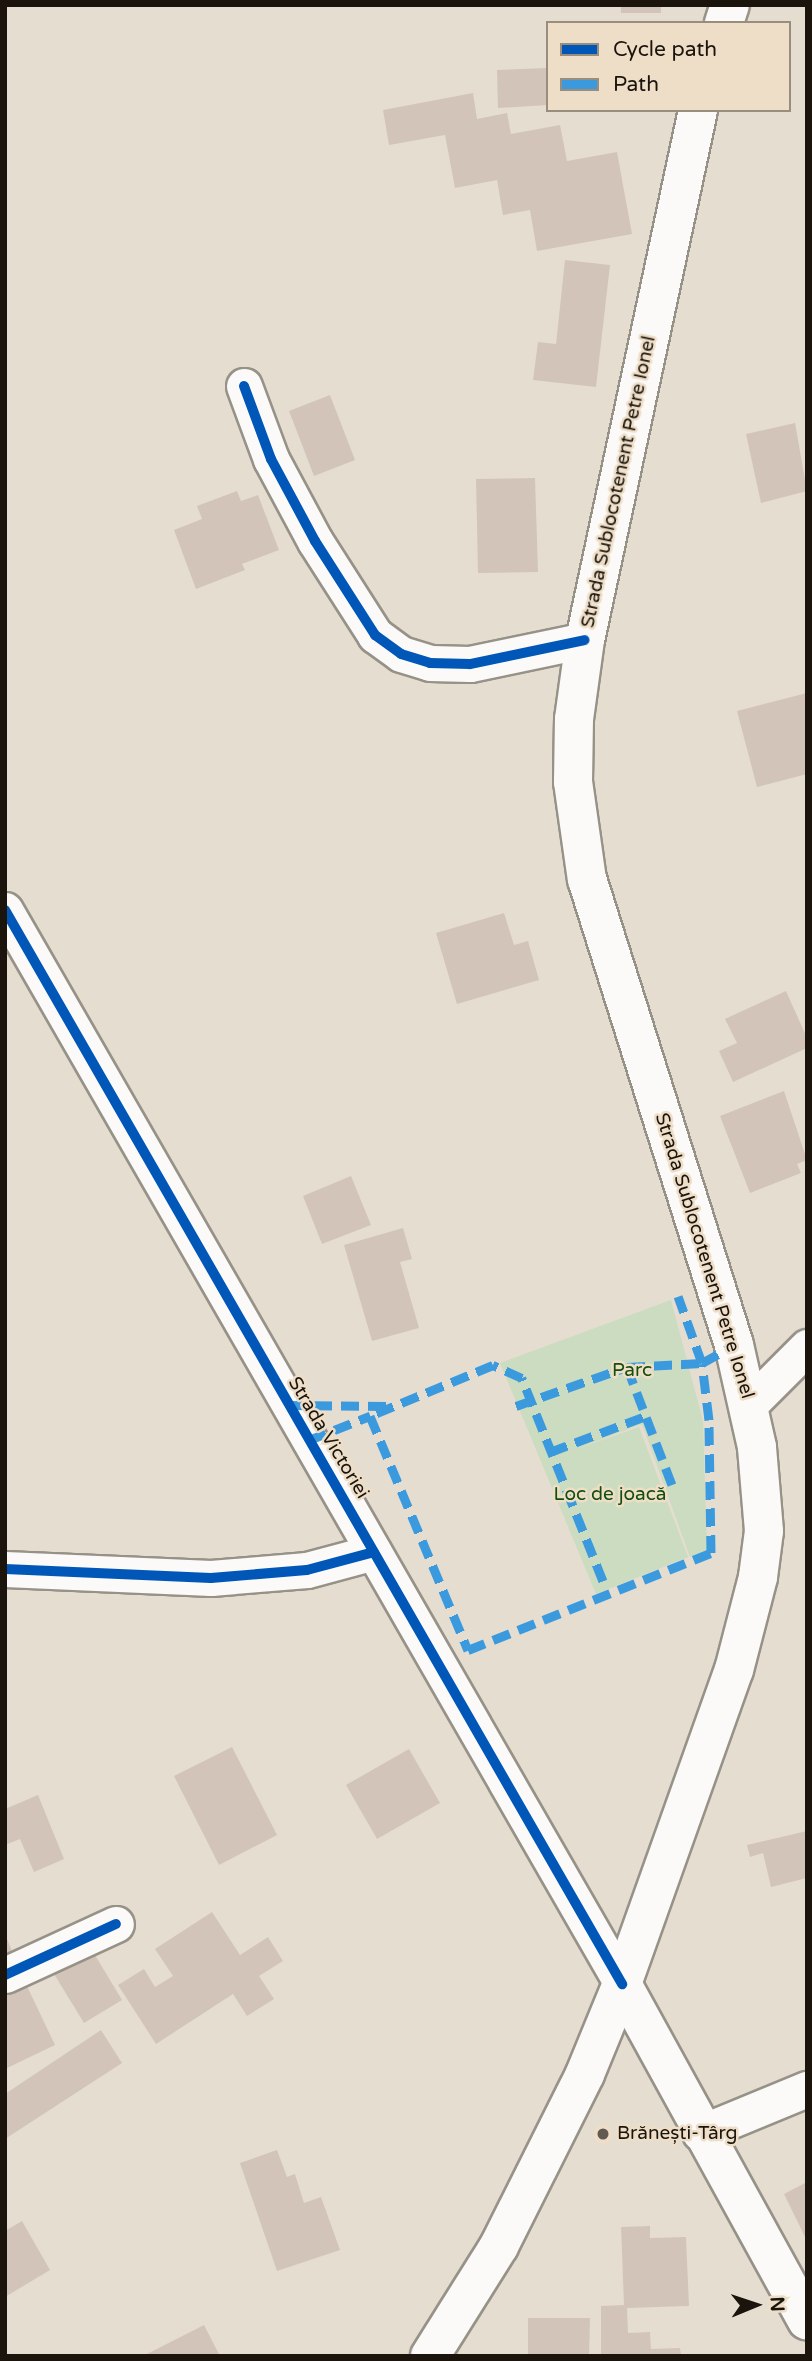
<!DOCTYPE html>
<html>
<head>
<meta charset="utf-8">
<style>
	body { margin:0 }
	#map { position:relative; width:812px; height:2361px; overflow:hidden; background:#e5ddd0; font-family:"Varela Round",sans-serif }
	div>[style] { position:absolute }
	.green>* { inset:0; background:#ccdcc0 }
	.building>* { inset:0; background:#d3c4b9 }
	.roads { filter:drop-shadow(2px 0 #979288) drop-shadow(-2px 0 #979288) drop-shadow(0 2px #979288) drop-shadow(0 -2px #979288) }
	.minor>* { height:35px; margin:-17.5px; padding:0 17.5px; transform-origin:17.5px; border-radius:17.5px; background:#fbfaf8 }
	.secondary>* { height:38px; margin:-19px; padding:0 19px; transform-origin:19px; border-radius:19px; background:#fbfaf8 }
	.quiet>* { height:9px; margin-top:-4.5px; transform-origin:0; background:repeating-linear-gradient(90deg,#3b9ade 0 18px,transparent 0 27px) }
	.cycleway>* { height:10px; margin:-5px; padding:0 5px; transform-origin:5px; border-radius:5px; background:#0057b8 }
	.dots>* { width:19px; height:19px; translate:-50% -50%; box-sizing:border-box; border:4px solid #eedec7; border-radius:50% }
	span { translate:-50% -50%; white-space:nowrap; text-align:center; line-height:1.15; -webkit-text-stroke:5px #eedec7; paint-order:stroke }
	.street-label { font-size:19px; color:#1a140d }
	.park-label { font-size:19px; color:#134e0b }
	.poi-label { font-size:19px; color:#1a140d }
	.left { translate:0 -50%; text-align:left }
	.frame { position:absolute; inset:0; border:7px solid #1a140d; pointer-events:none }
	.legend { position:absolute; left:546px; top:21px; width:245px; height:91px; box-sizing:border-box; background:#eedec7; border:2px solid #998d7d; margin:0; padding:9px 12px; list-style:none; font-size:21px; color:#1a140d }
	.legend li { display:flex; align-items:center; gap:14px; height:35px }
	.legend b { width:35px; border:2px solid #998d7d }
	.north { position:absolute; left:721px; top:2270px; width:70px; height:70px; -webkit-text-stroke:5px #eedec7; paint-order:stroke; rotate:88deg; font-size:19px; font-weight:700; line-height:28px; text-align:center; color:#1a140d }
	.north::after { content:''; display:block; margin:auto; width:24px; height:32px; background:#1a140d; clip-path:polygon(50% 0,100% 100%,50% 72%,0 100%) }
</style>
</head>
<body>
<div id="map">
	<div class="green">
		<i style="clip-path:polygon(671px 1300px,703px 1421px,707px 1551px,690px 1557px,642px 1424px,568px 1452px,639px 1427px,688px 1557px,596px 1594px,500px 1363px)"></i>
	</div>
	<div class="building">
		<i style="clip-path:polygon(621px 5px,661px 5px,661px 13px,621px 13px)"></i>
		<i style="clip-path:polygon(548px 68px,548px 105px,498px 108px,497px 70px)"></i>
		<i style="clip-path:polygon(473px 93px,477px 119px,507px 113px,511px 134px,560px 125px,567px 161px,617px 152px,632px 234px,537px 251px,530px 210px,503px 215px,497px 180px,455px 188px,445px 135px,389px 145px,383px 110px)"></i>
		<i style="clip-path:polygon(565px 260px,610px 265px,596px 387px,533px 380px,538px 342px,556px 344px)"></i>
		<i style="clip-path:polygon(330px 395px,355px 460px,314px 476px,289px 411px)"></i>
		<i style="clip-path:polygon(795px 423px,807px 491px,761px 503px,746px 434px)"></i>
		<i style="clip-path:polygon(535px 478px,538px 572px,478px 573px,476px 479px)"></i>
		<i style="clip-path:polygon(237px 491px,241px 501px,258px 495px,279px 550px,242px 564px,245px 570px,196px 589px,174px 530px,202px 519px,197px 506px)"></i>
		<i style="clip-path:polygon(807px 693px,807px 774px,757px 787px,737px 711px)"></i>
		<i style="clip-path:polygon(504px 913px,514px 945px,528px 941px,539px 980px,457px 1004px,436px 933px)"></i>
		<i style="clip-path:polygon(786px 991px,807px 1038px,807px 1048px,733px 1082px,719px 1051px,737px 1043px,725px 1019px)"></i>
		<i style="clip-path:polygon(784px 1091px,807px 1160px,797px 1164px,801px 1173px,750px 1193px,720px 1116px)"></i>
		<i style="clip-path:polygon(351px 1176px,371px 1225px,322px 1244px,303px 1196px)"></i>
		<i style="clip-path:polygon(403px 1228px,412px 1259px,400px 1262px,419px 1328px,372px 1341px,344px 1245px)"></i>
		<i style="clip-path:polygon(232px 1747px,277px 1835px,219px 1865px,174px 1776px)"></i>
		<i style="clip-path:polygon(409px 1749px,440px 1803px,377px 1839px,346px 1785px)"></i>
		<i style="clip-path:polygon(38px 1795px,64px 1859px,34px 1872px,20px 1839px,5px 1845px,5px 1809px)"></i>
		<i style="clip-path:polygon(807px 1831px,807px 1878px,771px 1887px,763px 1853px,750px 1857px,747px 1845px)"></i>
		<i style="clip-path:polygon(212px 1912px,240px 1955px,268px 1937px,283px 1961px,259px 1976px,274px 1999px,247px 2016px,233px 1994px,156px 2044px,118px 1985px,144px 1969px,155px 1987px,173px 1976px,155px 1949px)"></i>
		<i style="clip-path:polygon(5px 1934px,14px 1956px,5px 1959px)"></i>
		<i style="clip-path:polygon(89px 1945px,122px 2000px,84px 2023px,51px 1969px)"></i>
		<i style="clip-path:polygon(26px 1984px,55px 2045px,5px 2069px,5px 1994px)"></i>
		<i style="clip-path:polygon(101px 2030px,122px 2063px,5px 2139px,5px 2094px)"></i>
		<i style="clip-path:polygon(277px 2150px,287px 2177px,295px 2174px,304px 2203px,321px 2197px,340px 2250px,277px 2271px,240px 2163px)"></i>
		<i style="clip-path:polygon(807px 2182px,807px 2241px,784px 2194px)"></i>
		<i style="clip-path:polygon(22px 2221px,50px 2270px,5px 2297px,5px 2231px)"></i>
		<i style="clip-path:polygon(650px 2226px,650px 2238px,686px 2237px,689px 2306px,627px 2308px,628px 2333px,650px 2332px,651px 2349px,680px 2348px,681px 2356px,601px 2356px,601px 2306px,624px 2305px,621px 2227px)"></i>
		<i style="clip-path:polygon(528px 2318px,590px 2318px,589px 2356px,528px 2356px)"></i>
		<i style="clip-path:polygon(204px 2325px,220px 2356px,143px 2356px)"></i>
	</div>
	<div class="roads">
		<div class="minor">
			<i style="left:244px;top:386px;width:78px;rotate:69.7deg"></i>
			<i style="left:271px;top:459px;width:93px;rotate:61.8deg"></i>
			<i style="left:315px;top:541px;width:112px;rotate:57.4deg"></i>
			<i style="left:375px;top:635px;width:32px;rotate:36deg"></i>
			<i style="left:401px;top:654px;width:30px;rotate:17deg"></i>
			<i style="left:430px;top:663px;width:40px;rotate:1.4deg"></i>
			<i style="left:470px;top:664px;width:117px;rotate:-11.8deg"></i>
			<i style="left:5px;top:910px;width:1239px;rotate:60.12deg"></i>
			<i style="left:749px;top:1405px;width:82px;rotate:-45deg"></i>
			<i style="left:5px;top:1569px;width:206px;rotate:2.5deg"></i>
			<i style="left:211px;top:1578px;width:96px;rotate:-4.8deg"></i>
			<i style="left:307px;top:1570px;width:69px;rotate:-15deg"></i>
			<i style="left:5px;top:1975px;width:122px;rotate:-24.7deg"></i>
			<i style="left:700px;top:2133px;width:116px;rotate:-22.4deg"></i>
		</div>
		<div class="secondary">
			<i style="left:724px;top:23px;width:19px;rotate:-72deg"></i>
			<i style="left:622px;top:1984px;width:384px;rotate:61.2deg"></i>
			<i style="left:430px;top:2356px;width:130px;rotate:-57.9deg"></i>
			<i style="left:499px;top:2246px;width:192px;rotate:-63.4deg"></i>
			<i style="left:585px;top:2074px;width:97px;rotate:-67.7deg"></i>
			<i style="left:622px;top:1984px;width:333px;rotate:-70.4deg"></i>
			<i style="left:734px;top:1670px;width:96px;rotate:-75.5deg"></i>
			<i style="left:758px;top:1577px;width:46px;rotate:-82.6deg"></i>
			<i style="left:764px;top:1531px;width:84px;rotate:-94.8deg"></i>
			<i style="left:757px;top:1447px;width:105px;rotate:-102.7deg"></i>
			<i style="left:734px;top:1345px;width:488px;rotate:-107.5deg"></i>
			<i style="left:587px;top:880px;width:99px;rotate:-98.1deg"></i>
			<i style="left:573px;top:782px;width:63px;rotate:-89.1deg"></i>
			<i style="left:574px;top:719px;width:80px;rotate:-82.1deg"></i>
			<i style="left:585px;top:640px;width:542px;rotate:-77.96deg"></i>
		</div>
	</div>
	<div class="quiet">
		<i style="left:627px;top:1367px;width:126px;rotate:69.1deg"></i>
		<i style="left:287px;top:1405px;width:100px;rotate:0.6deg"></i>
		<i style="left:516px;top:1406px;width:118px;rotate:-19.4deg"></i>
		<i style="left:627px;top:1367px;width:75px;rotate:-3.1deg"></i>
		<i style="left:702px;top:1363px;width:37px;rotate:-29deg"></i>
		<i style="left:309px;top:1440px;width:66px;rotate:-21.5deg"></i>
		<i style="left:550px;top:1452px;width:103px;rotate:-20.6deg"></i>
		<i style="left:603px;top:1581px;width:219px;rotate:-111.8deg"></i>
		<i style="left:522px;top:1378px;width:32px;rotate:-156deg"></i>
		<i style="left:493px;top:1365px;width:133px;rotate:157.5deg"></i>
		<i style="left:370px;top:1416px;width:254px;rotate:67.3deg"></i>
		<i style="left:468px;top:1650px;width:262px;rotate:-21.8deg"></i>
		<i style="left:711px;top:1553px;width:133px;rotate:-90.9deg"></i>
		<i style="left:709px;top:1420px;width:57px;rotate:-97deg"></i>
		<i style="left:702px;top:1363px;width:71px;rotate:-109.7deg"></i>
	</div>
	<div class="cycleway">
		<i style="left:244px;top:386px;width:78px;rotate:69.7deg"></i>
		<i style="left:271px;top:459px;width:93px;rotate:61.8deg"></i>
		<i style="left:315px;top:541px;width:112px;rotate:57.4deg"></i>
		<i style="left:375px;top:635px;width:32px;rotate:36deg"></i>
		<i style="left:401px;top:654px;width:30px;rotate:17deg"></i>
		<i style="left:430px;top:663px;width:40px;rotate:1.4deg"></i>
		<i style="left:470px;top:664px;width:117px;rotate:-11.8deg"></i>
		<i style="left:5px;top:910px;width:1239px;rotate:60.12deg"></i>
		<i style="left:5px;top:1569px;width:206px;rotate:2.5deg"></i>
		<i style="left:211px;top:1578px;width:96px;rotate:-4.8deg"></i>
		<i style="left:307px;top:1570px;width:69px;rotate:-15deg"></i>
		<i style="left:5px;top:1975px;width:122px;rotate:-24.7deg"></i>
	</div>
	<div class="dots">
		<i style="left:603px;top:2134px;background:#615a51"></i>
	</div>
	<div class="street-label">
		<span style="left:619px;top:482px;rotate:-78deg">Strada Sublocotenent Petre Ionel</span>
		<span style="left:704px;top:1256px;rotate:73deg">Strada Sublocotenent Petre Ionel</span>
		<span style="left:328px;top:1438px;rotate:59deg">Strada Victoriei</span>
	</div>
	<div class="park-label">
		<span style="left:632px;top:1371px">Parc</span>
		<span style="left:610px;top:1495px">Loc de joacă</span>
	</div>
	<div class="poi-label">
		<span class="left" style="left:617px;top:2134px">Brănești-Târg</span>
	</div>
	<div class="frame"></div>
	<ul class="legend">
	<li><b style="height:9px;background:#0057b8"></b>Cycle path</li>
	<li><b style="height:9px;background:#3b9ade"></b>Path</li>
	</ul>
	<div class="north">N</div>
</div>
</body>
</html>
